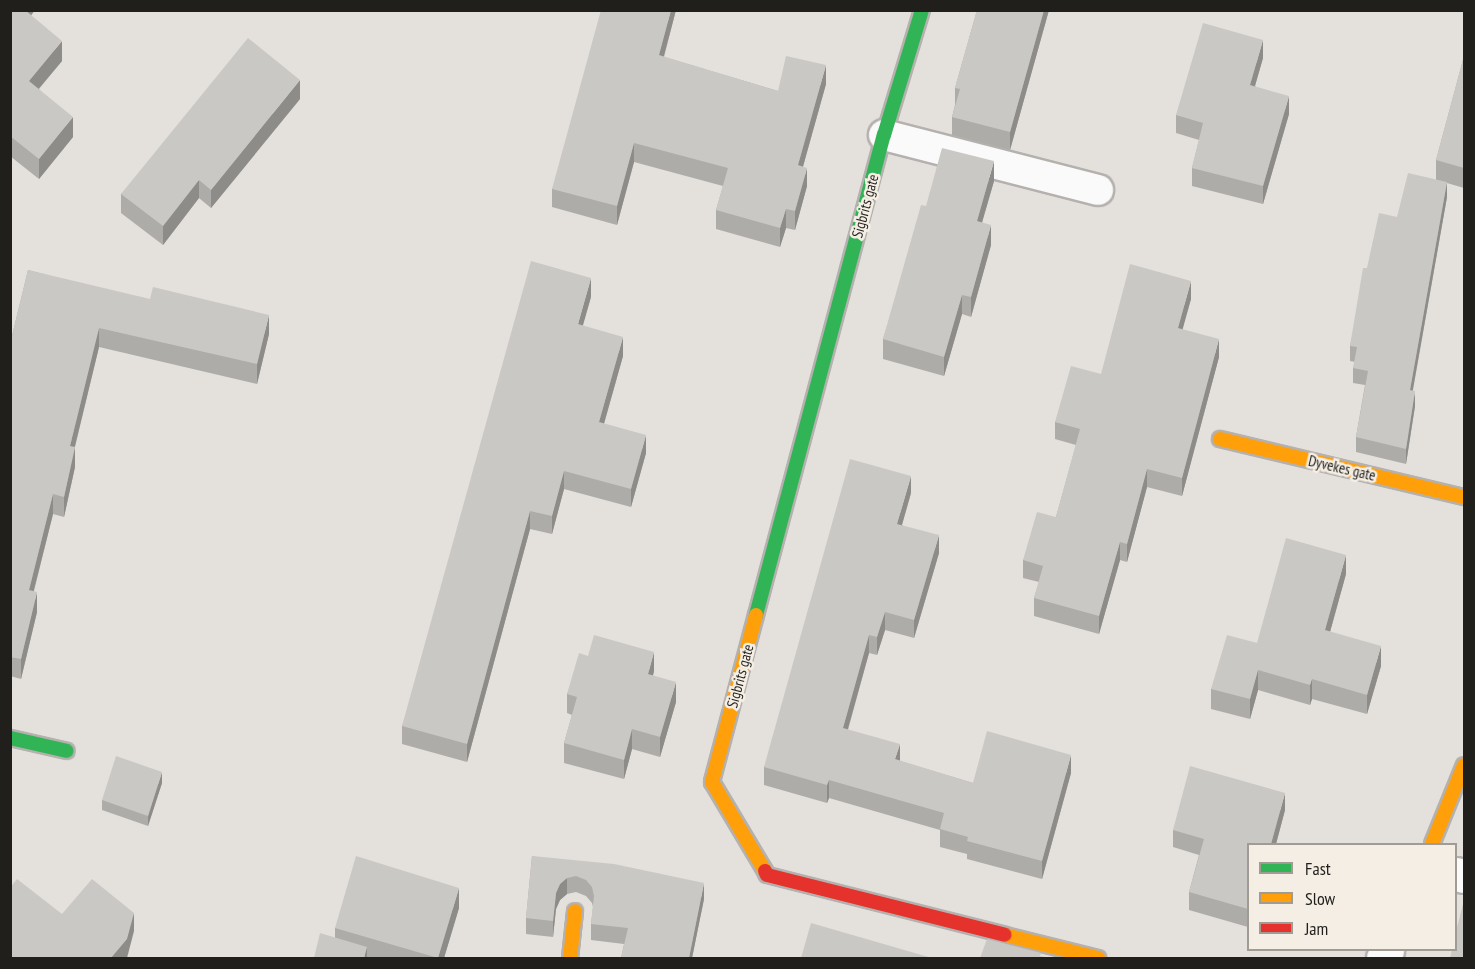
<!DOCTYPE html>
<html>
<head>
<meta charset="utf-8">
<style>
	body { margin:0 }
	#map { position:relative; width:1475px; height:969px; overflow:hidden; background:#e4e0dc; font-family:"PT Sans Narrow",sans-serif }
	div>[style] { position:absolute }
	.roads { filter:drop-shadow(2px 0 #b4b1ae) drop-shadow(-2px 0 #b4b1ae) drop-shadow(0 2px #b4b1ae) drop-shadow(0 -2px #b4b1ae) }
	.lane>* { height:30px; margin:-15px; padding:0 15px; transform-origin:15px; border-radius:15px; background:#fbfafa }
	.street>* { height:33px; margin:-16.5px; padding:0 16.5px; transform-origin:16.5px; border-radius:16.5px; background:#fbfafa }
	.fast>* { height:14px; margin:-7px; padding:0 7px; transform-origin:7px; border-radius:7px; background:#30b455 }
	.slow>* { height:14px; margin:-7px; padding:0 7px; transform-origin:7px; border-radius:7px; background:#ff9f0a }
	.jam>* { height:14px; margin:-7px; padding:0 7px; transform-origin:7px; border-radius:7px; background:#e5322d }
	.wall>* { inset:0; background:#aeaca9 }
	.shaded-wall>* { inset:0; background:#8d8c89 }
	.building>* { inset:0; background:#cac8c4 }
	span { translate:-50% -50%; white-space:nowrap; text-align:center; line-height:1.15; -webkit-text-stroke:5px #f4eee5; paint-order:stroke }
	.street-label { font-size:15px; color:#211f1c }
	.frame { position:absolute; inset:0; border:12px solid #211f1c; pointer-events:none }
	.legend { position:absolute; left:1247px; top:843px; width:210px; height:108px; box-sizing:border-box; background:#f4eee5; border:2px solid #a09b95; margin:0; padding:8px 10px; list-style:none; font-size:18px; color:#211f1c }
	.legend li { display:flex; align-items:center; gap:12px; height:30px }
	.legend b { width:30px; border:2px solid #a09b95 }
</style>
</head>
<body>
<div id="map">
	<div class="roads">
		<div class="lane">
			<i style="left:884px;top:135px;width:221px;rotate:14.4deg"></i>
		</div>
		<div class="street">
			<i style="left:1456px;top:874px;width:8px;rotate:14deg"></i>
			<i style="left:1383px;top:958px;width:9px;rotate:-63deg"></i>
		</div>
		<div class="fast">
			<i style="left:756px;top:615px;width:497px;rotate:-75.1deg"></i>
			<i style="left:884px;top:135px;width:131px;rotate:-73.1deg"></i>
			<i style="left:10px;top:738px;width:58px;rotate:12.8deg"></i>
		</div>
		<div class="slow">
			<i style="left:1220px;top:439px;width:251px;rotate:13.4deg"></i>
			<i style="left:756px;top:615px;width:173px;rotate:104.8deg"></i>
			<i style="left:712px;top:782px;width:104px;rotate:59.2deg"></i>
			<i style="left:1432px;top:844px;width:85px;rotate:-67.9deg"></i>
			<i style="left:1005px;top:935px;width:96px;rotate:13.9deg"></i>
			<i style="left:570px;top:958px;width:47px;rotate:-83.9deg"></i>
		</div>
		<div class="jam">
			<i style="left:765px;top:871px;width:4px;rotate:63deg"></i>
			<i style="left:767px;top:875px;width:245px;rotate:14.1deg"></i>
		</div>
	</div>
	<div class="wall">
		<i style="clip-path:polygon(10px 10px,35px 10px,31px 16px,62px 61px,39px 89px,73px 137px,39px 179px,10px 156px)"></i>
		<i style="clip-path:polygon(676px 10px,664px 57px,778px 91px,826px 84px,803px 167px,807px 186px,795px 230px,786px 228px,780px 247px,716px 229px,716px 210px,723px 186px,634px 162px,617px 225px,552px 207px,552px 189px)"></i>
		<i style="clip-path:polygon(977px 10px,1049px 10px,1010px 150px,952px 135px,952px 117px,955px 105px,955px 88px)"></i>
		<i style="clip-path:polygon(1464px 56px,1464px 188px,1447px 183px,1447px 197px,1413px 390px,1415px 406px,1406px 464px,1356px 452px,1356px 437px,1365px 385px,1353px 383px,1353px 368px,1355px 362px,1350px 361px,1350px 346px,1367px 268px,1397px 217px,1436px 180px,1436px 160px)"></i>
		<i style="clip-path:polygon(1263px 58px,1255px 86px,1289px 114px,1263px 204px,1192px 186px,1192px 168px,1199px 140px,1176px 133px,1176px 115px)"></i>
		<i style="clip-path:polygon(300px 99px,211px 208px,199px 198px,163px 245px,121px 213px,121px 194px)"></i>
		<i style="clip-path:polygon(994px 181px,982px 222px,991px 245px,971px 317px,962px 314px,944px 376px,883px 359px,883px 339px,926px 206px)"></i>
		<i style="clip-path:polygon(28px 270px,269px 334px,257px 384px,99px 347px,75px 447px,75px 467px,64px 517px,53px 514px,34px 591px,37px 612px,21px 679px,10px 676px,10px 344px)"></i>
		<i style="clip-path:polygon(591px 297px,582px 326px,623px 356px,604px 424px,646px 453px,631px 507px,564px 489px,552px 534px,530px 529px,467px 762px,402px 744px,402px 726px)"></i>
		<i style="clip-path:polygon(1191px 299px,1182px 329px,1219px 357px,1182px 496px,1147px 487px,1127px 562px,1120px 560px,1099px 634px,1034px 616px,1034px 598px,1039px 582px,1023px 578px,1023px 560px,1056px 517px,1076px 445px,1055px 439px,1055px 422px,1101px 374px)"></i>
		<i style="clip-path:polygon(911px 493px,902px 525px,939px 553px,914px 638px,885px 630px,877px 655px,869px 653px,848px 730px,900px 761px,973px 783px,1071px 773px,1042px 879px,967px 859px,967px 854px,940px 847px,940px 830px,829px 798px,827px 803px,764px 785px,764px 767px)"></i>
		<i style="clip-path:polygon(1346px 574px,1330px 632px,1381px 666px,1367px 714px,1312px 699px,1310px 705px,1258px 690px,1250px 719px,1211px 709px,1211px 689px,1257px 643px)"></i>
		<i style="clip-path:polygon(588px 656px,654px 671px,653px 676px,676px 702px,660px 757px,632px 749px,624px 779px,564px 763px,564px 743px,572px 715px,567px 713px,567px 694px)"></i>
		<i style="clip-path:polygon(162px 783px,148px 826px,102px 810px,102px 800px)"></i>
		<i style="clip-path:polygon(1285px 810px,1276px 844px,1248px 844px,1248px 927px,1189px 910px,1189px 892px,1199px 855px,1173px 847px,1173px 830px)"></i>
		<i style="clip-path:polygon(532px 856px,704px 899px,692px 958px,621px 958px,624px 944px,591px 940px,591px 924px,593px 907px,592px 903px,586px 896px,576px 892px,567px 894px,560px 900px,556px 909px,553px 937px,526px 934px,526px 918px)"></i>
		<i style="clip-path:polygon(459px 908px,444px 958px,372px 958px,367px 957px,335px 938px,335px 928px)"></i>
	</div>
	<div class="shaded-wall">
		<i style="clip-path:polygon(21px 10px,35px 10px,21px 27px)"></i>
		<i style="clip-path:polygon(671px 10px,676px 10px,659px 74px,659px 55px)"></i>
		<i style="clip-path:polygon(1044px 10px,1049px 10px,1010px 150px,1010px 132px)"></i>
		<i style="clip-path:polygon(1263px 40px,1263px 58px,1250px 103px,1250px 85px)"></i>
		<i style="clip-path:polygon(62px 41px,62px 61px,29px 100px,29px 81px)"></i>
		<i style="clip-path:polygon(826px 65px,826px 84px,798px 184px,798px 165px)"></i>
		<i style="clip-path:polygon(300px 80px,300px 99px,211px 208px,211px 190px)"></i>
		<i style="clip-path:polygon(1289px 96px,1289px 114px,1263px 204px,1263px 186px)"></i>
		<i style="clip-path:polygon(73px 117px,73px 137px,39px 179px,39px 159px)"></i>
		<i style="clip-path:polygon(634px 143px,634px 162px,617px 225px,617px 206px)"></i>
		<i style="clip-path:polygon(994px 161px,994px 181px,977px 240px,977px 221px)"></i>
		<i style="clip-path:polygon(807px 168px,807px 186px,795px 230px,795px 211px)"></i>
		<i style="clip-path:polygon(199px 180px,199px 198px,163px 245px,163px 226px)"></i>
		<i style="clip-path:polygon(1447px 182px,1447px 197px,1410px 405px,1410px 390px)"></i>
		<i style="clip-path:polygon(786px 209px,786px 228px,780px 247px,780px 228px)"></i>
		<i style="clip-path:polygon(991px 225px,991px 245px,971px 317px,971px 297px)"></i>
		<i style="clip-path:polygon(591px 278px,591px 297px,578px 343px,578px 324px)"></i>
		<i style="clip-path:polygon(1191px 281px,1191px 299px,1178px 346px,1178px 328px)"></i>
		<i style="clip-path:polygon(962px 295px,962px 314px,944px 376px,944px 357px)"></i>
		<i style="clip-path:polygon(269px 315px,269px 334px,257px 384px,257px 364px)"></i>
		<i style="clip-path:polygon(99px 328px,99px 347px,70px 466px,70px 446px)"></i>
		<i style="clip-path:polygon(623px 337px,623px 356px,599px 441px,599px 422px)"></i>
		<i style="clip-path:polygon(1219px 339px,1219px 357px,1182px 496px,1182px 478px)"></i>
		<i style="clip-path:polygon(1415px 391px,1415px 406px,1406px 464px,1406px 449px)"></i>
		<i style="clip-path:polygon(646px 435px,646px 453px,631px 507px,631px 489px)"></i>
		<i style="clip-path:polygon(75px 447px,75px 467px,64px 517px,64px 497px)"></i>
		<i style="clip-path:polygon(1147px 469px,1147px 487px,1127px 562px,1127px 544px)"></i>
		<i style="clip-path:polygon(564px 471px,564px 489px,552px 534px,552px 516px)"></i>
		<i style="clip-path:polygon(911px 476px,911px 493px,897px 542px,897px 524px)"></i>
		<i style="clip-path:polygon(53px 494px,53px 514px,29px 609px,29px 590px)"></i>
		<i style="clip-path:polygon(530px 511px,530px 529px,467px 762px,467px 744px)"></i>
		<i style="clip-path:polygon(939px 535px,939px 553px,914px 638px,914px 620px)"></i>
		<i style="clip-path:polygon(1120px 542px,1120px 560px,1099px 634px,1099px 616px)"></i>
		<i style="clip-path:polygon(1346px 555px,1346px 574px,1325px 650px,1325px 630px)"></i>
		<i style="clip-path:polygon(37px 592px,37px 612px,21px 679px,21px 659px)"></i>
		<i style="clip-path:polygon(885px 612px,885px 630px,877px 655px,877px 637px)"></i>
		<i style="clip-path:polygon(869px 635px,869px 653px,843px 746px,843px 728px)"></i>
		<i style="clip-path:polygon(1381px 646px,1381px 666px,1367px 714px,1367px 695px)"></i>
		<i style="clip-path:polygon(654px 652px,654px 671px,648px 694px,648px 674px)"></i>
		<i style="clip-path:polygon(1258px 670px,1258px 690px,1250px 719px,1250px 699px)"></i>
		<i style="clip-path:polygon(1312px 679px,1312px 699px,1310px 705px,1310px 685px)"></i>
		<i style="clip-path:polygon(676px 682px,676px 702px,660px 757px,660px 737px)"></i>
		<i style="clip-path:polygon(632px 729px,632px 749px,624px 779px,624px 760px)"></i>
		<i style="clip-path:polygon(900px 744px,900px 762px,895px 759px)"></i>
		<i style="clip-path:polygon(1071px 755px,1071px 773px,1042px 879px,1042px 861px)"></i>
		<i style="clip-path:polygon(162px 772px,162px 783px,148px 826px,148px 816px)"></i>
		<i style="clip-path:polygon(829px 780px,829px 798px,827px 803px,827px 785px)"></i>
		<i style="clip-path:polygon(1285px 793px,1285px 810px,1276px 844px,1271px 844px)"></i>
		<i style="clip-path:polygon(567px 878px,567px 894px,560px 900px,556px 909px,553px 937px,553px 921px,556px 893px,560px 884px)"></i>
		<i style="clip-path:polygon(704px 883px,704px 899px,692px 958px,689px 958px)"></i>
		<i style="clip-path:polygon(459px 888px,459px 908px,444px 958px,438px 958px)"></i>
		<i style="clip-path:polygon(134px 913px,134px 931px,127px 958px,111px 958px)"></i>
		<i style="clip-path:polygon(367px 947px,367px 958px,364px 958px)"></i>
	</div>
	<div class="building">
		<i style="clip-path:polygon(10px 10px,25px 10px,62px 41px,29px 81px,73px 117px,39px 159px,10px 136px)"></i>
		<i style="clip-path:polygon(601px 10px,671px 10px,659px 55px,778px 91px,786px 56px,826px 65px,798px 165px,807px 168px,795px 211px,786px 209px,780px 228px,716px 210px,728px 168px,634px 143px,617px 206px,552px 189px)"></i>
		<i style="clip-path:polygon(977px 10px,1044px 10px,1010px 132px,952px 117px,960px 89px,955px 88px)"></i>
		<i style="clip-path:polygon(1203px 23px,1263px 40px,1250px 85px,1289px 96px,1263px 186px,1192px 168px,1203px 123px,1176px 115px)"></i>
		<i style="clip-path:polygon(248px 38px,300px 80px,211px 190px,199px 180px,163px 226px,121px 194px)"></i>
		<i style="clip-path:polygon(1464px 56px,1464px 168px,1436px 160px)"></i>
		<i style="clip-path:polygon(942px 148px,994px 161px,977px 221px,991px 225px,971px 297px,962px 295px,944px 357px,883px 339px,921px 205px,926px 206px)"></i>
		<i style="clip-path:polygon(1408px 173px,1447px 182px,1410px 390px,1415px 391px,1406px 449px,1356px 437px,1368px 371px,1353px 368px,1357px 347px,1350px 346px,1363px 268px,1367px 268px,1379px 213px,1397px 217px)"></i>
		<i style="clip-path:polygon(531px 261px,591px 278px,578px 324px,623px 337px,599px 422px,646px 435px,631px 489px,564px 471px,552px 516px,530px 511px,467px 744px,402px 726px)"></i>
		<i style="clip-path:polygon(1130px 264px,1191px 281px,1178px 328px,1219px 339px,1182px 478px,1147px 469px,1127px 544px,1120px 542px,1099px 616px,1034px 598px,1043px 566px,1023px 560px,1037px 512px,1056px 517px,1080px 429px,1055px 422px,1071px 366px,1101px 374px)"></i>
		<i style="clip-path:polygon(28px 270px,150px 299px,153px 287px,269px 315px,257px 364px,99px 328px,70px 446px,75px 447px,64px 497px,53px 494px,29px 590px,37px 592px,21px 659px,10px 657px,10px 344px)"></i>
		<i style="clip-path:polygon(850px 459px,911px 476px,897px 524px,939px 535px,914px 620px,885px 612px,877px 637px,869px 635px,843px 728px,900px 744px,895px 759px,973px 783px,987px 731px,1071px 755px,1042px 861px,967px 841px,968px 837px,940px 829px,944px 813px,829px 780px,827px 785px,764px 767px)"></i>
		<i style="clip-path:polygon(1286px 538px,1346px 555px,1325px 630px,1381px 646px,1367px 695px,1312px 679px,1310px 685px,1258px 670px,1250px 699px,1211px 689px,1227px 635px,1257px 643px)"></i>
		<i style="clip-path:polygon(594px 635px,654px 652px,648px 674px,676px 682px,660px 737px,632px 729px,624px 760px,564px 743px,577px 697px,567px 694px,579px 653px,588px 656px)"></i>
		<i style="clip-path:polygon(116px 756px,162px 772px,148px 816px,102px 800px)"></i>
		<i style="clip-path:polygon(1190px 766px,1285px 793px,1271px 844px,1248px 844px,1248px 909px,1189px 892px,1204px 839px,1173px 830px)"></i>
		<i style="clip-path:polygon(356px 856px,459px 888px,438px 958px,335px 928px)"></i>
		<i style="clip-path:polygon(532px 856px,614px 864px,704px 883px,689px 958px,621px 958px,628px 928px,591px 924px,594px 896px,592px 887px,586px 880px,576px 876px,567px 878px,560px 884px,556px 893px,553px 921px,526px 918px)"></i>
		<i style="clip-path:polygon(17px 879px,62px 914px,92px 879px,134px 913px,127px 939px,111px 958px,10px 958px,10px 888px)"></i>
		<i style="clip-path:polygon(1463px 904px,1464px 904px,1464px 958px,1450px 958px,1452px 950px,1455px 950px,1455px 935px)"></i>
		<i style="clip-path:polygon(811px 923px,932px 958px,801px 958px)"></i>
		<i style="clip-path:polygon(320px 933px,367px 947px,364px 958px,314px 958px)"></i>
		<i style="clip-path:polygon(987px 939px,1041px 953px,1040px 956px,1051px 958px,980px 958px)"></i>
	</div>
	<div class="street-label">
		<span style="left:865px;top:206px;rotate:-75deg">Sigbrits gate</span>
		<span style="left:1342px;top:468px;rotate:13deg">Dyvekes gate</span>
		<span style="left:740px;top:676px;rotate:-75deg">Sigbrits gate</span>
	</div>
	<div class="frame"></div>
	<ul class="legend">
	<li><b style="height:8px;background:#30b455"></b>Fast</li>
	<li><b style="height:8px;background:#ff9f0a"></b>Slow</li>
	<li><b style="height:8px;background:#e5322d"></b>Jam</li>
	</ul>
</div>
</body>
</html>
